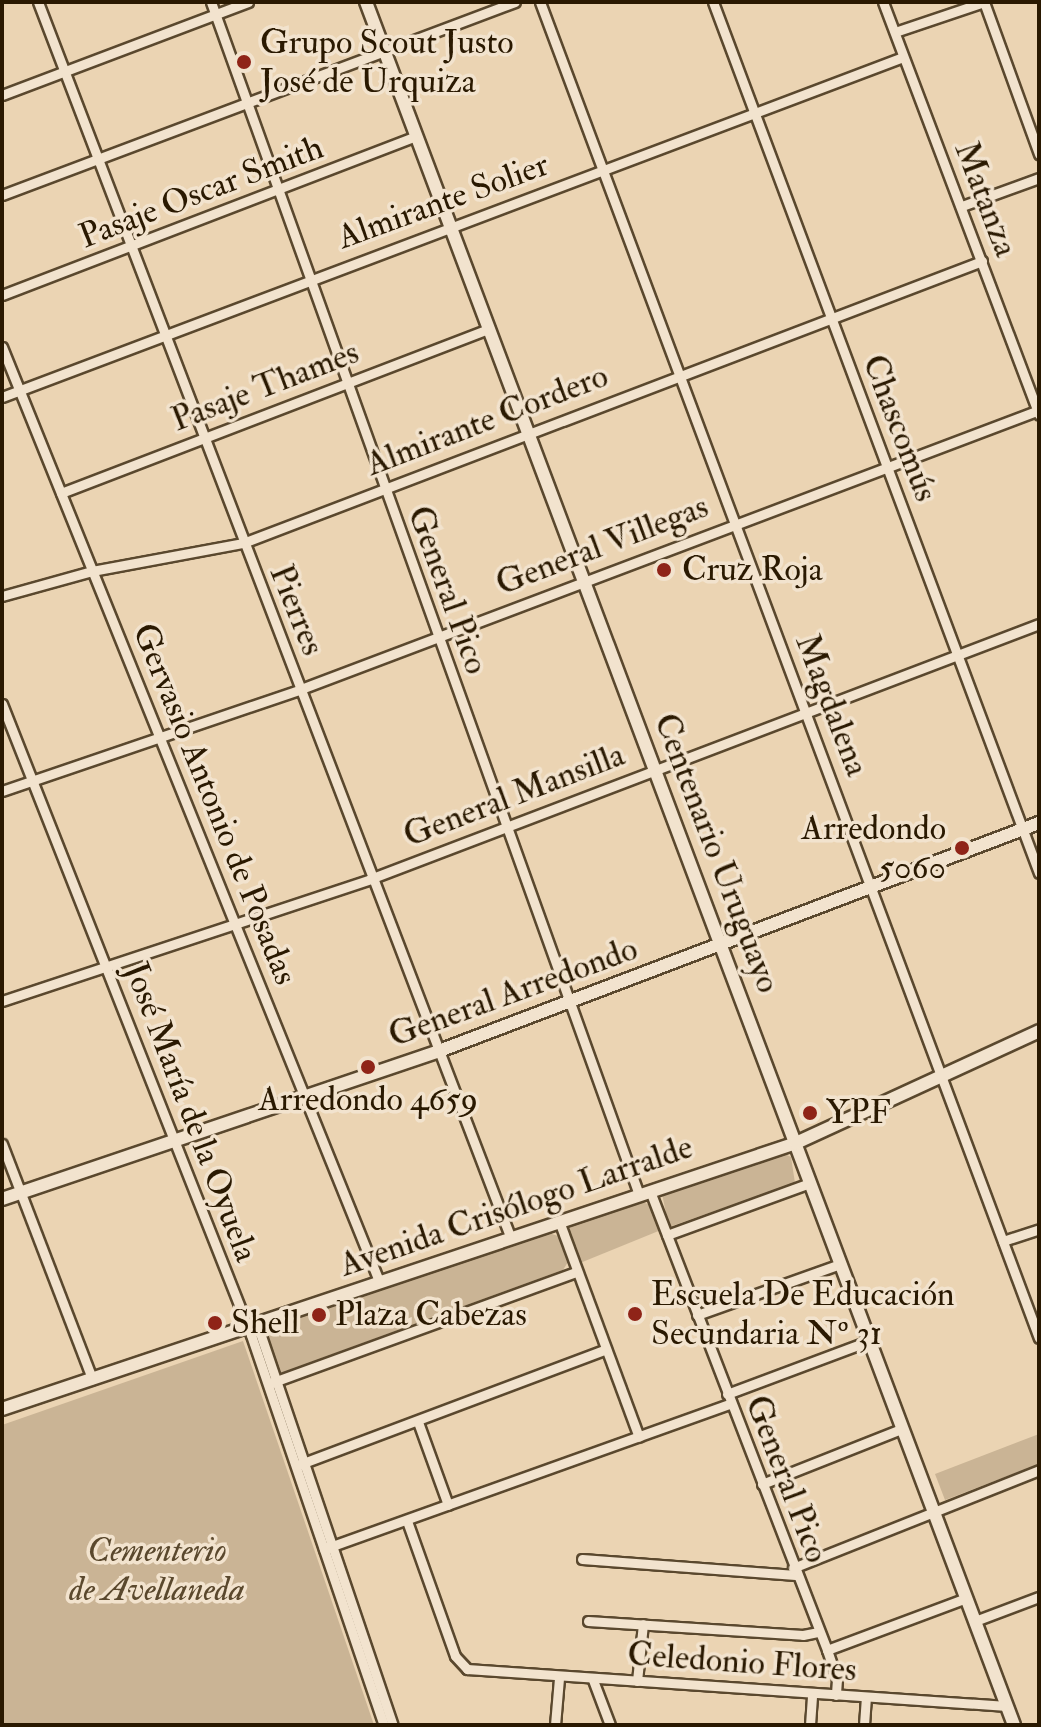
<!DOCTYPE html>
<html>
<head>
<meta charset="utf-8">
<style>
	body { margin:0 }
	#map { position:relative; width:1041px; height:1727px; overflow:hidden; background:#ebd4b3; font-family:"IM FELL Double Pica",serif }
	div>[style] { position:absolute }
	.green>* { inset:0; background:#cab495 }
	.roads { filter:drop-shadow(2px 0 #5a482e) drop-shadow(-2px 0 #5a482e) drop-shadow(0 2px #5a482e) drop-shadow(0 -2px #5a482e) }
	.street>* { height:9px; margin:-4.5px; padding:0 4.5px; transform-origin:4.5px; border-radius:4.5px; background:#f2e3ce }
	.secondary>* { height:12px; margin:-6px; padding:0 6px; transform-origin:6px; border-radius:6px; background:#f2e3ce }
	.dots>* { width:22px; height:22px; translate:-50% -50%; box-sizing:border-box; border:4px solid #f2e3ce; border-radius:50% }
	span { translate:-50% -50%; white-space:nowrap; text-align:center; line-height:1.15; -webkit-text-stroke:7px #f2e3ce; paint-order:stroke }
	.poi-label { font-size:34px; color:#2a1901 }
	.left { translate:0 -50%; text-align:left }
	.right { translate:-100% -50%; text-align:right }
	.street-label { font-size:34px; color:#2a1901 }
	.park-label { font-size:34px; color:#5a482d; font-style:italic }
	.frame { position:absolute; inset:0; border:4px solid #2a1901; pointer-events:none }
</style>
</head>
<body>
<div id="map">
	<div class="green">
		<i style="clip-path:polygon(783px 1153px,791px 1157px,795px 1183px,669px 1227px,662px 1194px)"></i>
		<i style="clip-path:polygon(642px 1202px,648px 1204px,661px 1230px,580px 1263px,568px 1233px,571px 1226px)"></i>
		<i style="clip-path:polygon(549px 1233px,558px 1236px,568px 1262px,563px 1270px,278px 1374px,266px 1328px)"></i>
		<i style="clip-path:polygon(243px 1341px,374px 1725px,2px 1725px,2px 1425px)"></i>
		<i style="clip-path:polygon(1039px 1434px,1039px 1464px,945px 1500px,935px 1474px)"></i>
	</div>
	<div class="roads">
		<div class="street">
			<i style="left:38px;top:2px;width:1321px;rotate:69.07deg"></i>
			<i style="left:211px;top:2px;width:1267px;rotate:70.26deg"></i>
			<i style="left:540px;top:2px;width:1426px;rotate:69.52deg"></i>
			<i style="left:713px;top:2px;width:930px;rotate:69.48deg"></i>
			<i style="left:883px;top:2px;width:441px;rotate:69.3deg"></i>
			<i style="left:984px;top:2px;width:162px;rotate:70.1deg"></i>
			<i style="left:895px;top:32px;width:94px;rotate:-18.6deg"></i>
			<i style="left:2px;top:95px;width:263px;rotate:-20.7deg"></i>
			<i style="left:2px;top:195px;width:548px;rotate:-20.62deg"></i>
			<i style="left:962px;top:206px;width:82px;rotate:-20deg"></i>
			<i style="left:2px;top:295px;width:444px;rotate:-21deg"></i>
			<i style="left:2px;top:347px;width:1007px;rotate:68.02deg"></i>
			<i style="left:2px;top:397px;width:963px;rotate:-20.67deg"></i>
			<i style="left:61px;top:493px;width:458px;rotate:-21deg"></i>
			<i style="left:2px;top:596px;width:93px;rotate:-15.5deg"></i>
			<i style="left:92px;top:571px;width:154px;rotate:-10.5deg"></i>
			<i style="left:243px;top:543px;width:791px;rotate:-20.89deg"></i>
			<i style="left:2px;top:704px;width:678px;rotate:68.47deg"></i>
			<i style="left:251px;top:1335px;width:412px;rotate:71.2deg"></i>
			<i style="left:2px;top:791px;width:316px;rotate:-18.8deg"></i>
			<i style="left:301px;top:689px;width:789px;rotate:-20.71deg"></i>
			<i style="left:2px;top:1001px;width:388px;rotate:-18.3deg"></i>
			<i style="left:370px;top:879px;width:716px;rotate:-20.87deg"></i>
			<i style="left:2px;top:1144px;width:252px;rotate:69deg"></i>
			<i style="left:650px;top:1191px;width:492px;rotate:68.9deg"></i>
			<i style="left:827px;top:1650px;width:31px;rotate:71deg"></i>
			<i style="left:837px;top:1679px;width:16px;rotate:94deg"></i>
			<i style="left:559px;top:1221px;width:230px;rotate:69.7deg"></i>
			<i style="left:667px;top:1235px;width:152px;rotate:-20deg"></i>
			<i style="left:1003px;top:1241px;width:38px;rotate:-18deg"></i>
			<i style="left:697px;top:1315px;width:152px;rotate:-19.6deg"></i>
			<i style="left:257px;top:1324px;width:423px;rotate:71.3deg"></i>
			<i style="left:271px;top:1383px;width:325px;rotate:-20deg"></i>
			<i style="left:727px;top:1394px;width:152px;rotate:-20.5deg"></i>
			<i style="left:418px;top:1422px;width:88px;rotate:70.1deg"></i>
			<i style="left:298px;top:1465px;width:329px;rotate:-20.6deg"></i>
			<i style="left:762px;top:1484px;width:149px;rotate:-21.6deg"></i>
			<i style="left:407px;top:1521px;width:143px;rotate:70.4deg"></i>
			<i style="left:455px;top:1656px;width:18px;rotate:47deg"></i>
			<i style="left:467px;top:1669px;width:541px;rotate:3.92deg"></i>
			<i style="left:324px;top:1549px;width:431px;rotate:-19.7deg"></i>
			<i style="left:582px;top:1559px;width:214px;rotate:4.3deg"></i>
			<i style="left:793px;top:1568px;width:265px;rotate:-21.7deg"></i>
			<i style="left:588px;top:1621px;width:215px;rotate:3.7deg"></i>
			<i style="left:803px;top:1635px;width:16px;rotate:-11deg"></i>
			<i style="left:975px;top:1621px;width:68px;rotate:-20.6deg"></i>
			<i style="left:827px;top:1650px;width:148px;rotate:-20.5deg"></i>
			<i style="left:593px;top:1680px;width:48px;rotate:69.3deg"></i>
			<i style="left:637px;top:1681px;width:57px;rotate:-84deg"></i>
			<i style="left:555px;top:1725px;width:47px;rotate:-85.1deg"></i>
			<i style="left:810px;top:1725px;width:31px;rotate:-86deg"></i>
			<i style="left:864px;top:1725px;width:27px;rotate:-86deg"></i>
		</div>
		<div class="secondary">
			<i style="left:366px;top:2px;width:1841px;rotate:69.39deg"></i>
			<i style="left:2px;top:1199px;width:461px;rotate:-18.7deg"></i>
			<i style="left:439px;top:1051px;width:642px;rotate:-20.81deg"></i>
			<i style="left:2px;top:1409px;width:837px;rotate:-18.52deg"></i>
			<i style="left:796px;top:1143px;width:268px;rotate:-24.7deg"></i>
		</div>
	</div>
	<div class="dots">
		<i style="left:244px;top:62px;background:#8f2418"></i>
		<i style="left:664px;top:570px;background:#8f2418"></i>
		<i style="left:962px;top:848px;background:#8f2418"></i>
		<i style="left:368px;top:1067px;background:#8f2418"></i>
		<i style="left:810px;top:1113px;background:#8f2418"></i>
		<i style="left:635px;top:1314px;background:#8f2418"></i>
		<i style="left:319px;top:1315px;background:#8f2418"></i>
		<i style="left:215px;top:1323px;background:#8f2418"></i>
	</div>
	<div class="poi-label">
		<span class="left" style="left:260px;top:62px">Grupo Scout Justo<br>José de Urquiza</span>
		<span class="left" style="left:682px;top:570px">Cruz Roja</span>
		<span class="right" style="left:946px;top:848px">Arredondo<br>5060</span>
		<span style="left:368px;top:1100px">Arredondo 4659</span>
		<span class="left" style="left:826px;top:1113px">YPF</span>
		<span class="left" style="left:651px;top:1314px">Escuela De Educación<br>Secundaria Nº 31</span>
		<span class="left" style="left:335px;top:1315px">Plaza Cabezas</span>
		<span class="left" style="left:231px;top:1323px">Shell</span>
	</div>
	<div class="street-label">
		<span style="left:201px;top:192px;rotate:-21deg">Pasaje Oscar Smith</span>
		<span style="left:986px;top:199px;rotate:69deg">Matanza</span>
		<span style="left:443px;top:201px;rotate:-20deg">Almirante Solier</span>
		<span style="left:265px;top:386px;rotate:-21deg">Pasaje Thames</span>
		<span style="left:487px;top:420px;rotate:-21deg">Almirante Cordero</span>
		<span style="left:900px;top:428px;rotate:69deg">Chascomús</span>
		<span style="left:602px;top:545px;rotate:-21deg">General Villegas</span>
		<span style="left:448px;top:590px;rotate:70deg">General Pico</span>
		<span style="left:297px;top:610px;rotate:68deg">Pierres</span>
		<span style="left:832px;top:705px;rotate:69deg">Magdalena</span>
		<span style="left:514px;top:795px;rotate:-21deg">General Mansilla</span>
		<span style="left:215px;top:804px;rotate:68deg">Gervasio Antonio de Posadas</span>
		<span style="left:717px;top:853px;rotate:69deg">Centenario Uruguayo</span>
		<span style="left:513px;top:992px;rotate:-20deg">General Arredondo</span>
		<span style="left:191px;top:1112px;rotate:69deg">José María de la Oyuela</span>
		<span style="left:516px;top:1206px;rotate:-19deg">Avenida Crisólogo Larralde</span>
		<span style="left:787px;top:1479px;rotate:69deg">General Pico</span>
		<span style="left:742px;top:1662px;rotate:4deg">Celedonio Flores</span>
	</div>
	<div class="park-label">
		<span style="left:157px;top:1570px">Cementerio<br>de Avellaneda</span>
	</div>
	<div class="frame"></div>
</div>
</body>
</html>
